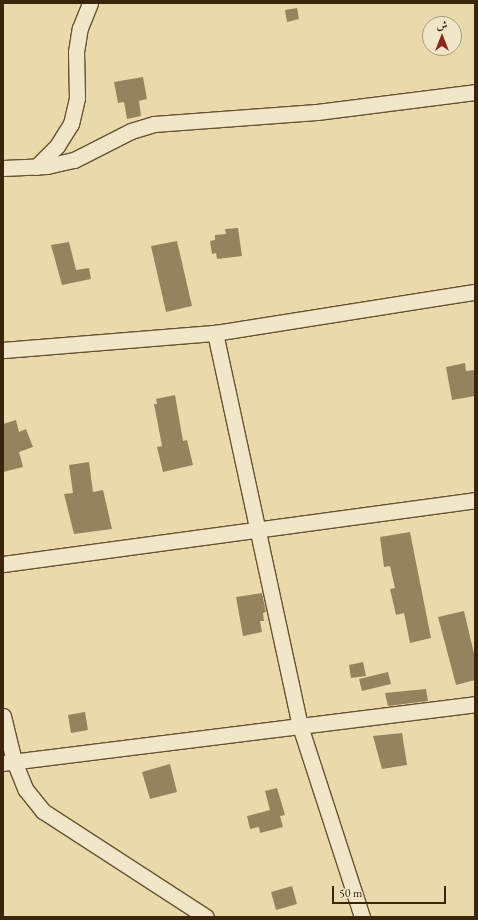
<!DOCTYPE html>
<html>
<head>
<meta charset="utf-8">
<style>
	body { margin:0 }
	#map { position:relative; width:478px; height:920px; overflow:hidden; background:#eadaab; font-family:"EB Garamond",Amiri,serif }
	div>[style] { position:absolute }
	.building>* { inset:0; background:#96835e }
	.roads { filter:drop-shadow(1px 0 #675232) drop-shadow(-1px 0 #675232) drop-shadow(0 1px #675232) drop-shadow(0 -1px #675232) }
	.minor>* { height:15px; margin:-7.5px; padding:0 7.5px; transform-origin:7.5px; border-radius:7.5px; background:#f1e7c8 }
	span { translate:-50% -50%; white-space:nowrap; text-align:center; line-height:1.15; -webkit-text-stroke:3px #f1e7c8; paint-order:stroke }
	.frame { position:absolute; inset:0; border:4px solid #3b250a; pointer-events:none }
	.north { position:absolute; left:422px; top:16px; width:40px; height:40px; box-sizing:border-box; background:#f1e7c8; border:1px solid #a8997c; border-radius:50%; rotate:0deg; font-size:11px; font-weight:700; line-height:16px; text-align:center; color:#3b250a }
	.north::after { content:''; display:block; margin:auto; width:14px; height:18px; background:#8f2418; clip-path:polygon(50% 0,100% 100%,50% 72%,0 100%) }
	.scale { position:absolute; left:332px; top:886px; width:114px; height:18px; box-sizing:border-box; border:2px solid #3b250a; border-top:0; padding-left:5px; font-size:12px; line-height:14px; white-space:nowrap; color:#3b250a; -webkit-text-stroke:3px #f1e7c8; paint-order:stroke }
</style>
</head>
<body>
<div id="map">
	<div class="building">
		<i style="clip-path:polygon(297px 8px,299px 19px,287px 22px,285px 10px)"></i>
		<i style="clip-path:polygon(143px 77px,147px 99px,139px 101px,141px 116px,127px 119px,124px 102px,118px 103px,114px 82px)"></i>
		<i style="clip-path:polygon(238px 228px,242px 256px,217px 259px,216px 253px,212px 254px,210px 241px,215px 240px,215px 235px,226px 234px,225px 229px)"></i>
		<i style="clip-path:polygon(177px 241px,192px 306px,166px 312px,151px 246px)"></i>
		<i style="clip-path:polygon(69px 242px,76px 270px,89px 268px,91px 279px,62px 285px,51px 245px)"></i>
		<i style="clip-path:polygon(465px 363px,466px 371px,475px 370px,475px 396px,452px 400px,446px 367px)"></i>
		<i style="clip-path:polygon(175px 395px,183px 441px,187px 440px,193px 465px,163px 472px,157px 447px,162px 446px,154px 404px,157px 404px,156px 399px)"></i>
		<i style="clip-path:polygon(16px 420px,19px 432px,26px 429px,33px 447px,19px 452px,23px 467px,3px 472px,3px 424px)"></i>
		<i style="clip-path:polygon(89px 462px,93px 492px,103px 490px,112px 529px,74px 534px,64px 494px,73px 493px,69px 465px)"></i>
		<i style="clip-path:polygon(410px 532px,431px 638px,410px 643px,404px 613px,396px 615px,390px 589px,395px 588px,390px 566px,384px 567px,380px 537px)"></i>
		<i style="clip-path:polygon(262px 593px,266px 612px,263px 613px,264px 621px,260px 621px,262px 632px,243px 636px,236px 597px)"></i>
		<i style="clip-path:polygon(464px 611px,475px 658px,475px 680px,456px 685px,438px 617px)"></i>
		<i style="clip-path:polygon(363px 662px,366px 676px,351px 678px,349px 665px)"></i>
		<i style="clip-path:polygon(388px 672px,391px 684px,362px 691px,359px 679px)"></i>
		<i style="clip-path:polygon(426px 689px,428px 701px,388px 706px,385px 693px)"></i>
		<i style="clip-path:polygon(85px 712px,88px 730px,71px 733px,68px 715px)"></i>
		<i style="clip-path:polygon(402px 733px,407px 765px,382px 769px,373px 736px)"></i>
		<i style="clip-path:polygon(170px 764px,177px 792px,150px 799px,142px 772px)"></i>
		<i style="clip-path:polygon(277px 788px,285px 815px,280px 816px,283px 827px,260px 833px,259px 827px,250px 829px,247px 816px,270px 810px,265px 791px)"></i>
		<i style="clip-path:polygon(292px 886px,297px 904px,276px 910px,271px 892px)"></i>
	</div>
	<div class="roads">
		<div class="minor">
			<i style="left:36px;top:167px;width:30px;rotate:-45deg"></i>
			<i style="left:57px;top:146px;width:26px;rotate:-58deg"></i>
			<i style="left:71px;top:124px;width:27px;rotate:-77deg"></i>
			<i style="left:77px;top:98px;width:46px;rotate:-91.2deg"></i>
			<i style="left:76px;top:52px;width:24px;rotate:-81deg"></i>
			<i style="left:80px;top:28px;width:27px;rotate:-68deg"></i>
			<i style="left:3px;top:168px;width:44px;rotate:-2.6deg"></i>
			<i style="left:47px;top:166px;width:28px;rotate:-13deg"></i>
			<i style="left:74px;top:160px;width:64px;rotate:-27deg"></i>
			<i style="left:131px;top:131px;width:24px;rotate:-17deg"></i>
			<i style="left:154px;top:124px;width:163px;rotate:-4.2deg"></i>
			<i style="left:317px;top:112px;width:159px;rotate:-7.2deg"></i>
			<i style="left:215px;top:333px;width:402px;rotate:77.8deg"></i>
			<i style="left:300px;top:726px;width:201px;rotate:72deg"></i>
			<i style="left:3px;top:350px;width:213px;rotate:-4.6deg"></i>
			<i style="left:215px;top:333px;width:263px;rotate:-9deg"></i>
			<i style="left:3px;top:564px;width:476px;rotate:-7.7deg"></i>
			<i style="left:3px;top:716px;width:46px;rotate:76.3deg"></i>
			<i style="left:14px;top:761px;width:31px;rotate:68deg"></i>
			<i style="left:26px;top:790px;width:27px;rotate:51deg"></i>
			<i style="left:43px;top:811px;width:194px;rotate:33deg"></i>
			<i style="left:3px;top:763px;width:476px;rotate:-7.1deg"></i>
		</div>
	</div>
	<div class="frame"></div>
	<div class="north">ش</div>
	<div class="scale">50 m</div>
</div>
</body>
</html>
